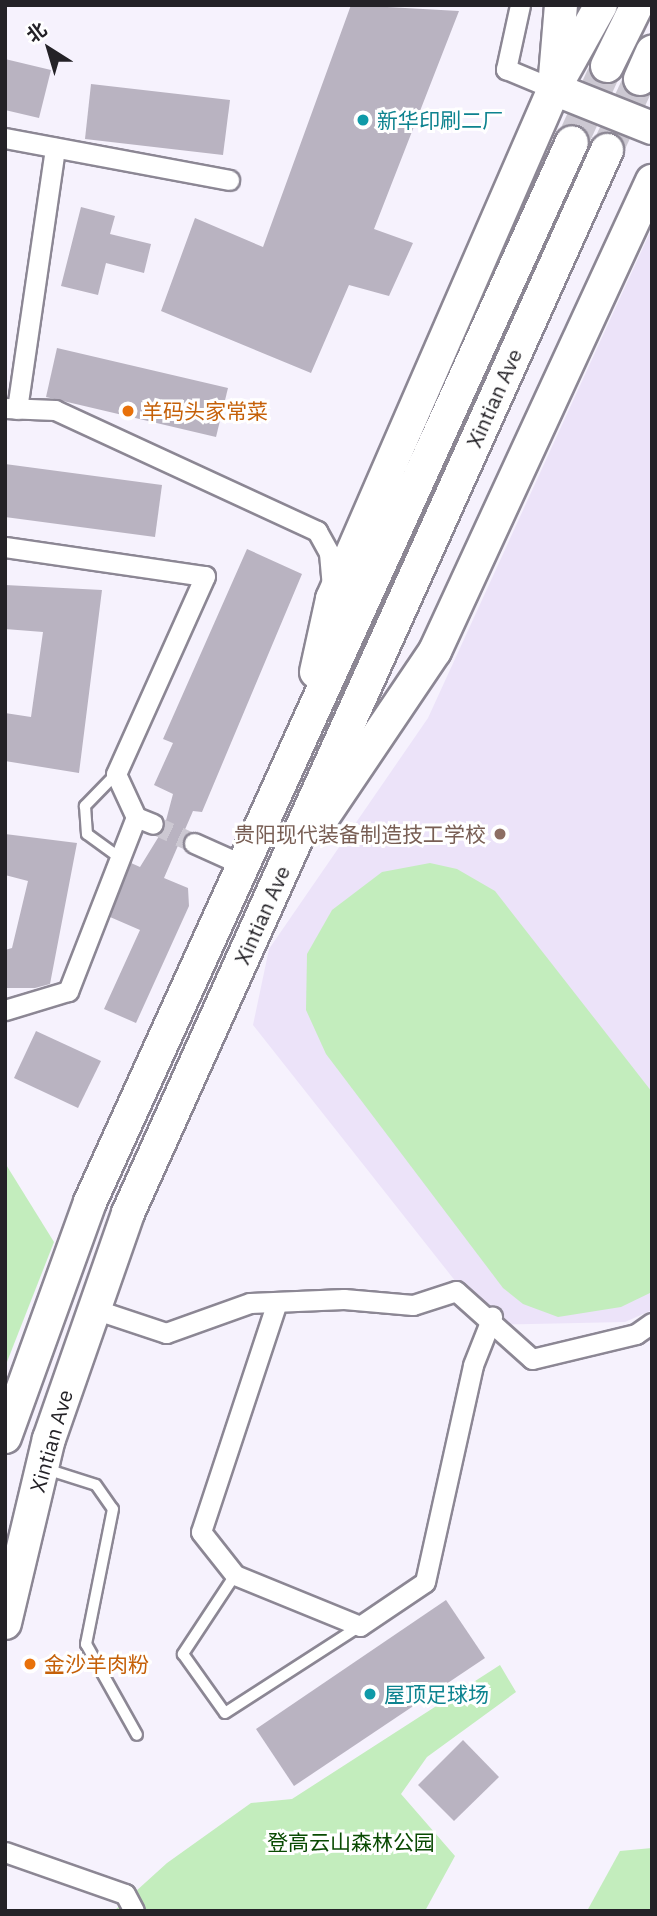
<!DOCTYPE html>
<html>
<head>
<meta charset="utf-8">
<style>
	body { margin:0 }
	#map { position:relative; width:657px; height:1916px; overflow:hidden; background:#f6f2fd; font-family:"IBM Plex Sans","Noto Sans SC",sans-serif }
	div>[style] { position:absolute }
	.built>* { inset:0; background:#ece3f9 }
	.green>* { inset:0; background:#c3edbd }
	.building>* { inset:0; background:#b9b3c1 }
	.minor-tunnel>* { height:19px; margin-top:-9.5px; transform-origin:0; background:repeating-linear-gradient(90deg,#ccc8d2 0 19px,transparent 0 29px) }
	.primary-tunnel>* { height:32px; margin-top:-16px; transform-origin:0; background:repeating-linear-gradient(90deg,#ccc8d2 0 32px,transparent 0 48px) }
	.roads { filter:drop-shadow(2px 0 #8c8794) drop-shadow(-2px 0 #8c8794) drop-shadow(0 2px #8c8794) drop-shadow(0 -2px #8c8794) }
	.service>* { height:10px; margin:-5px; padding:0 5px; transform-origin:5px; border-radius:5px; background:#fff }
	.minor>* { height:19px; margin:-9.5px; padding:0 9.5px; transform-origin:9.5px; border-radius:9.5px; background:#fff }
	.primary>* { height:32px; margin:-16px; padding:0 16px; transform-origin:16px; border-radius:16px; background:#fff }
	.dots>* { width:19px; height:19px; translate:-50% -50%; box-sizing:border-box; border:4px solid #fff; border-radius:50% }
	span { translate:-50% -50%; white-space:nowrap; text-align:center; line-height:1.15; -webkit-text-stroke:6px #fff; paint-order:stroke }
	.culture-label { font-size:21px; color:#0d838f }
	.left { translate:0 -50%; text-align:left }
	.street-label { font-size:21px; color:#242227 }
	.food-label { font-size:21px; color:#c56008 }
	.education-label { font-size:21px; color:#785e54 }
	.right { translate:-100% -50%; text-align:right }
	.park-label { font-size:21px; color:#094a02 }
	.frame { position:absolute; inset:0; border:7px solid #242227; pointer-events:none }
	.north { position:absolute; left:14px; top:14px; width:70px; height:70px; -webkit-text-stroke:5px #fff; paint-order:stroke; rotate:323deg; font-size:19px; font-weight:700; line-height:28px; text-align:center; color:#242227 }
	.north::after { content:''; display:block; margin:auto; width:24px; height:32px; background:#242227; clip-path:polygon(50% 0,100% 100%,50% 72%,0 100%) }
</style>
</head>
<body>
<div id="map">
	<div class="built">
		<i style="clip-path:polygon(652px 228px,652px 1310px,625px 1322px,490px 1325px,253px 1025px,269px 949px,428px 718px)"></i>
	</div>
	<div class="green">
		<i style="clip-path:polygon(430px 863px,457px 869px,495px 891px,652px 1092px,652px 1292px,621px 1307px,558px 1317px,523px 1304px,503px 1288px,326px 1054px,306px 1010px,307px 954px,332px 910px,382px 872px)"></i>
		<i style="clip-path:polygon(5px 1163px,54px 1242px,5px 1367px)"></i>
		<i style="clip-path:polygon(500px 1665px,516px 1692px,427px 1757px,401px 1794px,455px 1856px,425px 1911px,114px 1911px,167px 1863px,251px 1803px,292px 1799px)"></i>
		<i style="clip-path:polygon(652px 1848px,652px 1911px,587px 1911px,620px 1851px)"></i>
	</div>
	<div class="building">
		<i style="clip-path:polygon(351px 5px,459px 11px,374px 229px,413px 243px,389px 296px,349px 285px,311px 373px,161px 311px,195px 218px,263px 247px)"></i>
		<i style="clip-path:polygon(5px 59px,51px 70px,39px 118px,5px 110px)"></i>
		<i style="clip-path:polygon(91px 84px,230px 100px,223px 155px,85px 139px)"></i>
		<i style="clip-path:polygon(81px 207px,115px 216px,110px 234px,151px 244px,144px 273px,106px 263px,98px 295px,61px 286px)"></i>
		<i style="clip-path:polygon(57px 348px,228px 388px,216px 437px,46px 397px)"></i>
		<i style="clip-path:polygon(5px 464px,162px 485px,155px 537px,5px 517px)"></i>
		<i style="clip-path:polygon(247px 549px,302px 574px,202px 812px,193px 811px,164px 878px,188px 888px,189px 906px,136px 1023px,104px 1009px,140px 930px,110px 917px,131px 863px,140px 867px,164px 828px,173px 794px,154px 785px,173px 743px,163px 739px)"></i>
		<i style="clip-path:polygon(5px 585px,102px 590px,79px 773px,5px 761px,5px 713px,31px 717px,43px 632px,5px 629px)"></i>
		<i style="clip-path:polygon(5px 834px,77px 843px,50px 984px,35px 988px,5px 988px,5px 950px,12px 948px,28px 881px,5px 875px)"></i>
		<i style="clip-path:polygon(36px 1031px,101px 1061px,78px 1108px,14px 1078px)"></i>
		<i style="clip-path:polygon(446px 1600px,485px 1658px,294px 1786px,256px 1729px)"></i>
		<i style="clip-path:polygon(463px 1740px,499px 1777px,454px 1821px,418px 1785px)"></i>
	</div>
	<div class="minor-tunnel">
		<i style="left:153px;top:824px;width:45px;rotate:24.9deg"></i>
	</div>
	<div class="primary-tunnel">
		<i style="left:572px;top:142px;width:84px;rotate:-65.3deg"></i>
		<i style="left:607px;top:150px;width:78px;rotate:-65.1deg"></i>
	</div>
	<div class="roads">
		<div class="service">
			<i style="left:116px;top:774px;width:45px;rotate:134.1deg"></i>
			<i style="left:85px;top:806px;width:28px;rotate:86deg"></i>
			<i style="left:87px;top:834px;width:37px;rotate:36deg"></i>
			<i style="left:46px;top:1469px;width:52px;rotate:17.7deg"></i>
			<i style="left:96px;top:1485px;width:29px;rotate:55deg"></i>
			<i style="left:113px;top:1509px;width:138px;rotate:101.3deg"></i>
			<i style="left:86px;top:1644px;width:104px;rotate:60.7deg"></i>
			<i style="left:235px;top:1575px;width:95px;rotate:123.4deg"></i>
			<i style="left:183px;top:1654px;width:72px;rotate:54.6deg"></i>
			<i style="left:225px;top:1713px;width:161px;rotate:-32.8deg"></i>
		</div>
		<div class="minor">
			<i style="left:520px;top:5px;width:66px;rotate:102.3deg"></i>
			<i style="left:506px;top:69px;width:52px;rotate:22.6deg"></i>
			<i style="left:5px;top:138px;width:228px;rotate:10.6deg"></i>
			<i style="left:5px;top:408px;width:50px;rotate:2.3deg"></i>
			<i style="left:55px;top:410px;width:289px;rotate:24.8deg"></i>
			<i style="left:317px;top:531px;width:25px;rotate:61deg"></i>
			<i style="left:329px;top:553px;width:38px;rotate:85deg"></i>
			<i style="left:17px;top:409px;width:264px;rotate:-81.7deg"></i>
			<i style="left:5px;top:547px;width:202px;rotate:8.3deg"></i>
			<i style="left:205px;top:576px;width:217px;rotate:114.2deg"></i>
			<i style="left:116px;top:774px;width:47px;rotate:65.1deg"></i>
			<i style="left:136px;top:817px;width:187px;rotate:111.3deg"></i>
			<i style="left:68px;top:991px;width:66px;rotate:163.2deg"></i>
			<i style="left:136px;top:817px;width:18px;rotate:22deg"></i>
			<i style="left:194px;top:843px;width:54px;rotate:24.2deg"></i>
			<i style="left:277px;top:1302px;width:242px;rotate:108.3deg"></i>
			<i style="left:201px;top:1532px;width:55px;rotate:51.7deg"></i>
			<i style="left:235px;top:1575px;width:135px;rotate:22.2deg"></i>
			<i style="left:360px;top:1626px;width:78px;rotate:-34.1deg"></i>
			<i style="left:425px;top:1582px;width:222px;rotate:-77.5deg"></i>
			<i style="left:473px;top:1365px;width:52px;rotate:-68.4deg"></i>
			<i style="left:94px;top:1309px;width:76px;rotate:18.4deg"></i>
			<i style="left:166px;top:1333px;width:89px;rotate:-19.7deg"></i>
			<i style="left:250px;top:1303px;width:94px;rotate:-2.4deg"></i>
			<i style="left:344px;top:1299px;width:69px;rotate:5deg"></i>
			<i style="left:413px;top:1305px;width:45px;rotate:-18deg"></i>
			<i style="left:456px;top:1291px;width:102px;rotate:41.8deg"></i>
			<i style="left:532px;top:1359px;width:107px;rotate:-13.5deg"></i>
			<i style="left:636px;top:1334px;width:19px;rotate:-35deg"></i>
			<i style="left:5px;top:1852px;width:127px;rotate:19.3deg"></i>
			<i style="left:125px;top:1894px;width:19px;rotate:62deg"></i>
		</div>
		<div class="primary">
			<i style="left:561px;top:5px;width:84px;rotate:94.8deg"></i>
			<i style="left:554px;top:89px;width:105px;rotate:21.7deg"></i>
			<i style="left:607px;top:66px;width:68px;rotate:-63.8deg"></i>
			<i style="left:640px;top:79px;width:30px;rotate:-66deg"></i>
			<i style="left:316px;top:672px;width:75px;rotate:-77.6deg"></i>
			<i style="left:332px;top:599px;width:556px;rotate:-66.48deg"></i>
			<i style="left:554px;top:89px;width:96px;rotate:-60.8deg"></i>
			<i style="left:319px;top:823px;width:207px;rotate:-56deg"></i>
			<i style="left:435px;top:651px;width:518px;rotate:-65.22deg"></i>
			<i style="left:5px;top:1437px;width:250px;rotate:-70.1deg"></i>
			<i style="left:90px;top:1202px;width:1164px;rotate:-65.55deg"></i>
			<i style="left:5px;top:1623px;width:189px;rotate:-76.6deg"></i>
			<i style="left:49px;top:1439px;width:239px;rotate:-70.7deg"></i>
			<i style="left:128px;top:1213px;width:1166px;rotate:-65.74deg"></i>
		</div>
	</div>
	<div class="dots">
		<i style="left:363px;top:120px;background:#0f9aa8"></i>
		<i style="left:128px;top:411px;background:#e8710a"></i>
		<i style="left:500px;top:834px;background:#8d6e63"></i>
		<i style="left:30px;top:1664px;background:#e8710a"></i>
		<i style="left:370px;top:1694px;background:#0f9aa8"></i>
	</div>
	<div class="culture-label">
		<span class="left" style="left:377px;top:120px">新华印刷二厂</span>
		<span class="left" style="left:384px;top:1694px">屋顶足球场</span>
	</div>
	<div class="street-label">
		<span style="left:494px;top:398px;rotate:-66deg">Xintian Ave</span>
		<span style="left:262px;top:915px;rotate:-66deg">Xintian Ave</span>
		<span style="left:51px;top:1441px;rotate:-74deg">Xintian Ave</span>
	</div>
	<div class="food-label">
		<span class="left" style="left:142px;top:411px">羊码头家常菜</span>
		<span class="left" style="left:44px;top:1664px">金沙羊肉粉</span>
	</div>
	<div class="education-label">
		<span class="right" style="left:486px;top:834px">贵阳现代装备制造技工学校</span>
	</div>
	<div class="park-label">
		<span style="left:351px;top:1842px">登高云山森林公园</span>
	</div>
	<div class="frame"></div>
	<div class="north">北</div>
</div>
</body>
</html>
